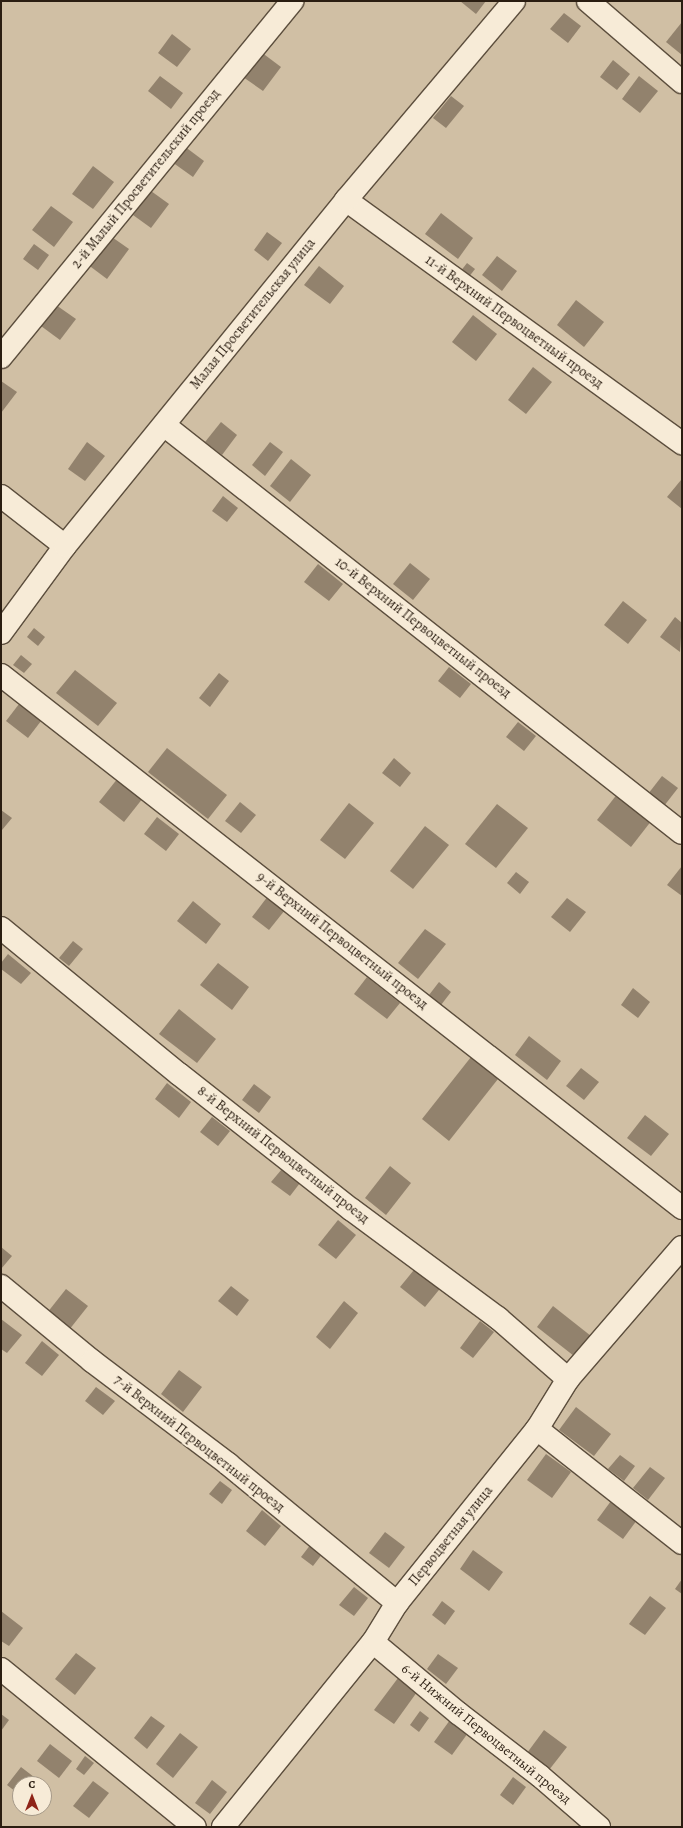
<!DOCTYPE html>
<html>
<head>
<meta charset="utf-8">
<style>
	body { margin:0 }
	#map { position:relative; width:683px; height:1828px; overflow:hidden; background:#f2e0c2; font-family:Alegreya,serif }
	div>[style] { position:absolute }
	.green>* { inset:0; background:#d0bfa4 }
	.building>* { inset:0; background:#92826d }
	.roads { filter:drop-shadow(1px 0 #5c4e3d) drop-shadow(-1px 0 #5c4e3d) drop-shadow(0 1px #5c4e3d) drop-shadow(0 -1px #5c4e3d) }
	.minor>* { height:22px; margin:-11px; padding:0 11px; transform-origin:11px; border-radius:11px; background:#f7ebd7 }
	span { translate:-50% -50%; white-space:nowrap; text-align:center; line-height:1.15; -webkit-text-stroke:4px #f7ebd7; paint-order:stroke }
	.street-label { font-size:14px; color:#2a1d11 }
	.frame { position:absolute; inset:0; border:2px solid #2a1d11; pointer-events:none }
	.north { position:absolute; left:12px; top:1776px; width:40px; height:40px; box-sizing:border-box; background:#f7ebd7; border:1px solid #a59988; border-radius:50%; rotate:0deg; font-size:11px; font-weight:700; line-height:16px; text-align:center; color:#2a1d11 }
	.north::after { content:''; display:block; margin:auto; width:14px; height:18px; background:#8f2418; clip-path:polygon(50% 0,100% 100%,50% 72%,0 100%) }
</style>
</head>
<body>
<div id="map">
	<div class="green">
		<i style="clip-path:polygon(evenodd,1px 1px,682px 1px,682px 1827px,1px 1827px,1px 1px,20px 1784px,44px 1784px,44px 1808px,20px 1808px,20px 1784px)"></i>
	</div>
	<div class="building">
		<i style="clip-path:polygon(460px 1px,486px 1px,476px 14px)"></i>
		<i style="clip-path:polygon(564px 13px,581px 26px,568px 43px,550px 29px)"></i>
		<i style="clip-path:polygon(682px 22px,682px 55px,666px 42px)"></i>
		<i style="clip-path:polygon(172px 34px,191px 49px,177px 67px,158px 53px)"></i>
		<i style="clip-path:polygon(261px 52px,281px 67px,263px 91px,243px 77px)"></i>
		<i style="clip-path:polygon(613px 60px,630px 74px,617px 90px,600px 77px)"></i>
		<i style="clip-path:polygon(160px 76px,183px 93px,171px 109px,148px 91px)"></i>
		<i style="clip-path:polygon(639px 76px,658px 91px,640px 113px,622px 99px)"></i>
		<i style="clip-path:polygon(451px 96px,464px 106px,446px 128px,433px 118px)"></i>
		<i style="clip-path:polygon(184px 146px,204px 161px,193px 177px,172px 162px)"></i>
		<i style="clip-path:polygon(93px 166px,114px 182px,93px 209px,72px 194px)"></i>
		<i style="clip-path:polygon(151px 191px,169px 204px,151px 228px,133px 215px)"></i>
		<i style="clip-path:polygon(51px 206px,73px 222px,54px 247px,32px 230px)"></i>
		<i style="clip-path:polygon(441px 213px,473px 238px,458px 259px,425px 234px)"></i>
		<i style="clip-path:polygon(267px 232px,282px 243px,268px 261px,254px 250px)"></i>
		<i style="clip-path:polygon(109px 235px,129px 249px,107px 279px,87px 264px)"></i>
		<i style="clip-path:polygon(34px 244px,49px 255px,38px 270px,23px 259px)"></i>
		<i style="clip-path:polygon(497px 256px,517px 271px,502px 291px,482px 275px)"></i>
		<i style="clip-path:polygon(467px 263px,475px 269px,468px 278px,460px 272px)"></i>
		<i style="clip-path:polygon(319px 266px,344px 286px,330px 304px,304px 285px)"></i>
		<i style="clip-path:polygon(576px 300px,604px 322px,584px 347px,557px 325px)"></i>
		<i style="clip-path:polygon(56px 305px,76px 319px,60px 340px,41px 326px)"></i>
		<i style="clip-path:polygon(473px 315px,497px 334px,476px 361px,452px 342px)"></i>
		<i style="clip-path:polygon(533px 367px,552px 382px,526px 414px,508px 400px)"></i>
		<i style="clip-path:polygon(1px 381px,17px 392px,1px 413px)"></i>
		<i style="clip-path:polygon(221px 422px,237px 435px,222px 455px,205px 442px)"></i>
		<i style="clip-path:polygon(87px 442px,105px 456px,85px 481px,68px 469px)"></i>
		<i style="clip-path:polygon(270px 442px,283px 452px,265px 476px,252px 465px)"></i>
		<i style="clip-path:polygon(291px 459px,311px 475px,290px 502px,270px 486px)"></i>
		<i style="clip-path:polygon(681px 480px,682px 480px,682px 509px,667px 497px)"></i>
		<i style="clip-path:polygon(223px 496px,238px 508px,227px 522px,212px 511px)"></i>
		<i style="clip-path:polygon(410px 563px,430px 579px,413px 600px,393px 584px)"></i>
		<i style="clip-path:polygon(318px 564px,343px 584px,329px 601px,304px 582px)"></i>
		<i style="clip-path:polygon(623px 601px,647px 620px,628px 644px,604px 625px)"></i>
		<i style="clip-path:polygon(675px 617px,682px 623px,680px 652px,660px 637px)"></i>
		<i style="clip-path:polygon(34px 628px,45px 637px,38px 646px,27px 637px)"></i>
		<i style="clip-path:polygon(21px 655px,32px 664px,24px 673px,13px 665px)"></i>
		<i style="clip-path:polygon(449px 667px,471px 684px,460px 698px,438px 681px)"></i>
		<i style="clip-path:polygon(75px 670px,117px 703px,98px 726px,56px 693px)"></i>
		<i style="clip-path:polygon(219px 673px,229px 681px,210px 707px,199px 698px)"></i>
		<i style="clip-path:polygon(19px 704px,41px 721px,28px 738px,6px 721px)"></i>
		<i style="clip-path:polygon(518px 722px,536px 736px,524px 751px,506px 737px)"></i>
		<i style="clip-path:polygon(167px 748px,227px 795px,208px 819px,148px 772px)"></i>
		<i style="clip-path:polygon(394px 758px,411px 773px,400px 787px,382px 773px)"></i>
		<i style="clip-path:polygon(662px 776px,678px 788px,664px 806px,648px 794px)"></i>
		<i style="clip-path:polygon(118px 778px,143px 798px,124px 822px,99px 802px)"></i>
		<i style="clip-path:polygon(618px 793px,652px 820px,631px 847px,597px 820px)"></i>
		<i style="clip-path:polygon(240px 802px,256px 815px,241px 833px,225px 821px)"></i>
		<i style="clip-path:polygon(349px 803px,374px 823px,345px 859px,320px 840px)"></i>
		<i style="clip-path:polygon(497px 804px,528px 828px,496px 868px,465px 844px)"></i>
		<i style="clip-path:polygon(1px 810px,12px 818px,2px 830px,1px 829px)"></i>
		<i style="clip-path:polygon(157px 817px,179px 834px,166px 851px,144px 834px)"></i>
		<i style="clip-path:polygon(425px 826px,449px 845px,413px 889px,390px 871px)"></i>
		<i style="clip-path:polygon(682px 866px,682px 896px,667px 885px)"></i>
		<i style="clip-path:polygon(516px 872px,529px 882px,520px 894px,507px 883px)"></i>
		<i style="clip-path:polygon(268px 896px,285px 910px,269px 930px,252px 917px)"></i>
		<i style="clip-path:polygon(567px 898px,586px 912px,570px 932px,551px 917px)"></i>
		<i style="clip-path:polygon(193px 901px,221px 924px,206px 944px,177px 921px)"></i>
		<i style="clip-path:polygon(425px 929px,446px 944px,418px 979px,398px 963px)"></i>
		<i style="clip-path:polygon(73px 941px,83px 949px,69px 966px,59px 958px)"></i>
		<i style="clip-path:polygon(8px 954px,31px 973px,21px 984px,1px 969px,1px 963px)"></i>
		<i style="clip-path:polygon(218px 963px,249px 987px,232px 1010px,200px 985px)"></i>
		<i style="clip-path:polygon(367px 977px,400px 1003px,387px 1019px,354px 994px)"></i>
		<i style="clip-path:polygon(439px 982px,451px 992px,441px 1005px,429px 995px)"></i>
		<i style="clip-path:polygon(633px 988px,650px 1002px,638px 1018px,621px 1005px)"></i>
		<i style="clip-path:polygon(179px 1009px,216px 1039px,197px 1063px,159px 1034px)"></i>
		<i style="clip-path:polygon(529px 1036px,561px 1061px,547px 1080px,515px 1055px)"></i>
		<i style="clip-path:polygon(471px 1057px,498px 1079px,449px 1141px,422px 1119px)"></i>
		<i style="clip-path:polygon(581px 1068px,599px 1082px,584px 1100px,566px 1086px)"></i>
		<i style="clip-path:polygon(167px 1083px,191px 1102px,179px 1118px,155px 1099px)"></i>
		<i style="clip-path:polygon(254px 1084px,271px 1097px,259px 1113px,242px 1100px)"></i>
		<i style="clip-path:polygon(645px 1115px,669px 1134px,651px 1156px,627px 1138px)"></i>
		<i style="clip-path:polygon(212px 1117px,230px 1131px,218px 1146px,200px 1132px)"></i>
		<i style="clip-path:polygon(390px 1166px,411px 1183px,386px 1215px,365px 1198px)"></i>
		<i style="clip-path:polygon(282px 1169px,300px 1183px,290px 1196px,271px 1182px)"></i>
		<i style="clip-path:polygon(338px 1220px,356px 1235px,336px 1259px,318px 1245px)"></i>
		<i style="clip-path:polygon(1px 1247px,12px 1256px,1px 1269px)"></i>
		<i style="clip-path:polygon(418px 1265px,443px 1285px,425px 1307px,400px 1287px)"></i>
		<i style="clip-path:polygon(231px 1286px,249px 1300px,237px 1316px,218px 1301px)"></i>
		<i style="clip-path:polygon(66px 1289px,88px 1306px,69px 1330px,47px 1313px)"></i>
		<i style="clip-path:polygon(344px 1301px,358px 1313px,330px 1349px,316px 1337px)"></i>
		<i style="clip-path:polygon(553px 1306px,591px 1336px,574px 1356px,537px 1327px)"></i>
		<i style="clip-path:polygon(1px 1319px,22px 1335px,7px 1353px,1px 1349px)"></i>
		<i style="clip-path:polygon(480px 1321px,494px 1332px,473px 1358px,460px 1348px)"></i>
		<i style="clip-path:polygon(42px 1341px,59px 1355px,42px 1376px,25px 1363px)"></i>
		<i style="clip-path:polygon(179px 1370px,202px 1387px,183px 1412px,161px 1394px)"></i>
		<i style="clip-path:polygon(96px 1387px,115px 1401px,103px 1415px,85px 1401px)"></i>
		<i style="clip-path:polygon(576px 1407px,611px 1434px,594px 1456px,559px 1430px)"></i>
		<i style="clip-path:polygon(546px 1454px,571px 1472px,552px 1498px,527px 1480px)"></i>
		<i style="clip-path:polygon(620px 1455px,635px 1466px,624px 1481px,608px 1469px)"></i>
		<i style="clip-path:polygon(650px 1467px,665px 1478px,648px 1500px,633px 1488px)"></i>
		<i style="clip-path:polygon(220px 1481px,232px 1490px,222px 1504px,209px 1494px)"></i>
		<i style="clip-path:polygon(611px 1501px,637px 1520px,623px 1539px,597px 1520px)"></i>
		<i style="clip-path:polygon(262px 1510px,281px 1526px,265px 1546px,246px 1531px)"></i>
		<i style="clip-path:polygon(385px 1532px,405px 1547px,389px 1568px,369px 1553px)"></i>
		<i style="clip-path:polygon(311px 1544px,323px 1553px,313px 1566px,301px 1557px)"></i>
		<i style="clip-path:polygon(473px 1550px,503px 1572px,489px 1591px,460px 1569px)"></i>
		<i style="clip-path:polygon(682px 1579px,682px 1594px,675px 1589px)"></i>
		<i style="clip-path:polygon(354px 1587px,368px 1598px,354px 1616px,339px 1605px)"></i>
		<i style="clip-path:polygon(650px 1596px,666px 1608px,645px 1635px,629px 1624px)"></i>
		<i style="clip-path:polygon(442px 1601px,455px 1611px,445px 1625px,432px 1615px)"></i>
		<i style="clip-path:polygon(1px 1611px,23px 1628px,9px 1646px,1px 1641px)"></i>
		<i style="clip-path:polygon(76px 1653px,96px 1668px,75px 1695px,55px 1679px)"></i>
		<i style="clip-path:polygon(438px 1654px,458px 1668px,446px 1684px,427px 1669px)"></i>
		<i style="clip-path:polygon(398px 1678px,417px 1692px,394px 1724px,374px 1710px)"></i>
		<i style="clip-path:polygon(420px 1711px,429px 1718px,419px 1732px,410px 1725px)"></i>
		<i style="clip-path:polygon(1px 1714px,9px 1720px,1px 1731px)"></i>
		<i style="clip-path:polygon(151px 1716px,165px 1726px,147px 1749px,134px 1738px)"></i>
		<i style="clip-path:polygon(450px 1720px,468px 1733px,452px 1755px,434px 1742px)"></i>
		<i style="clip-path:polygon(544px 1730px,567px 1747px,549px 1770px,527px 1753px)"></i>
		<i style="clip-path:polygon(180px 1733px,198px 1747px,173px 1778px,156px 1764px)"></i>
		<i style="clip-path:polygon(50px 1744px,72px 1761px,59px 1778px,37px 1761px)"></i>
		<i style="clip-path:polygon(85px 1756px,94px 1763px,84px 1775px,76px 1769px)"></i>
		<i style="clip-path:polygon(21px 1767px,34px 1777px,28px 1784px,20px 1784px,20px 1795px,7px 1785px)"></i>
		<i style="clip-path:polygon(513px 1777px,526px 1787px,513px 1805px,500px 1795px)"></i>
		<i style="clip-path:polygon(212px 1780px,227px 1792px,210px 1814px,195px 1803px)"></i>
		<i style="clip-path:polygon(93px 1781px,109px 1793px,89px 1818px,73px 1806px)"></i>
	</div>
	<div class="roads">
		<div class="minor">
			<i style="left:588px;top:1px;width:124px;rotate:40.8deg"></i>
			<i style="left:346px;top:200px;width:415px;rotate:35.9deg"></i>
			<i style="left:1px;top:357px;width:460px;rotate:-50.7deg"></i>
			<i style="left:164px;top:425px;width:659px;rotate:38.23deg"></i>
			<i style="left:1px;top:496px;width:81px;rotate:38deg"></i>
			<i style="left:1px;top:633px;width:108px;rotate:-53.7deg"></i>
			<i style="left:65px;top:546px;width:446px;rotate:-50.9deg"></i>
			<i style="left:346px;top:200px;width:260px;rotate:-49.8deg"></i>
			<i style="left:1px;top:675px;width:865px;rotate:38.05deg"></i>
			<i style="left:1px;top:928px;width:230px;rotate:39.4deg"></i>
			<i style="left:179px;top:1074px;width:220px;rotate:38.2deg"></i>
			<i style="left:352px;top:1210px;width:182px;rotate:36.5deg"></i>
			<i style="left:498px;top:1318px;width:93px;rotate:41.1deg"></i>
			<i style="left:1px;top:1286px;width:118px;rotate:39.5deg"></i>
			<i style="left:92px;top:1361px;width:171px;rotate:37.1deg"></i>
			<i style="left:228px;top:1464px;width:219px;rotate:39.4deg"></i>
			<i style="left:537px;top:1429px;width:184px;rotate:38.2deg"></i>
			<i style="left:373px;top:1642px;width:111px;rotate:39.9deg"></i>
			<i style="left:458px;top:1713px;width:103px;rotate:37.5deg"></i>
			<i style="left:540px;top:1776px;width:78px;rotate:40.8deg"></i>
			<i style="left:1px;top:1669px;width:250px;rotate:39.2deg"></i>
			<i style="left:223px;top:1827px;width:238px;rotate:-51deg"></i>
			<i style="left:373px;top:1642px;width:46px;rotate:-58.4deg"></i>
			<i style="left:397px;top:1603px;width:223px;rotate:-51.2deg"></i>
			<i style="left:537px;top:1429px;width:59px;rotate:-58.2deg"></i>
			<i style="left:568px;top:1379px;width:174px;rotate:-49.2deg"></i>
		</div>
	</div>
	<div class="street-label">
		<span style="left:146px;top:179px;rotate:-51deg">2-й Малый Просветительский проезд</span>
		<span style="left:253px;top:314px;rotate:-51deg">Малая Просветительская улица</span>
		<span style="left:514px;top:322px;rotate:36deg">11-й Верхний Первоцветный проезд</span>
		<span style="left:423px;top:628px;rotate:38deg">10-й Верхний Первоцветный проезд</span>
		<span style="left:342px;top:941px;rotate:38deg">9-й Верхний Первоцветный проезд</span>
		<span style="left:283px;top:1155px;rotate:38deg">8-й Верхний Первоцветный проезд</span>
		<span style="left:199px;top:1444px;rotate:38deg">7-й Верхний Первоцветный проезд</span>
		<span style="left:451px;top:1536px;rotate:-51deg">Первоцветная улица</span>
		<span style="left:486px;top:1734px;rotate:39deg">6-й Нижний Первоцветный проезд</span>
	</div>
	<div class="frame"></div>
	<div class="north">С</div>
</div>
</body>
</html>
